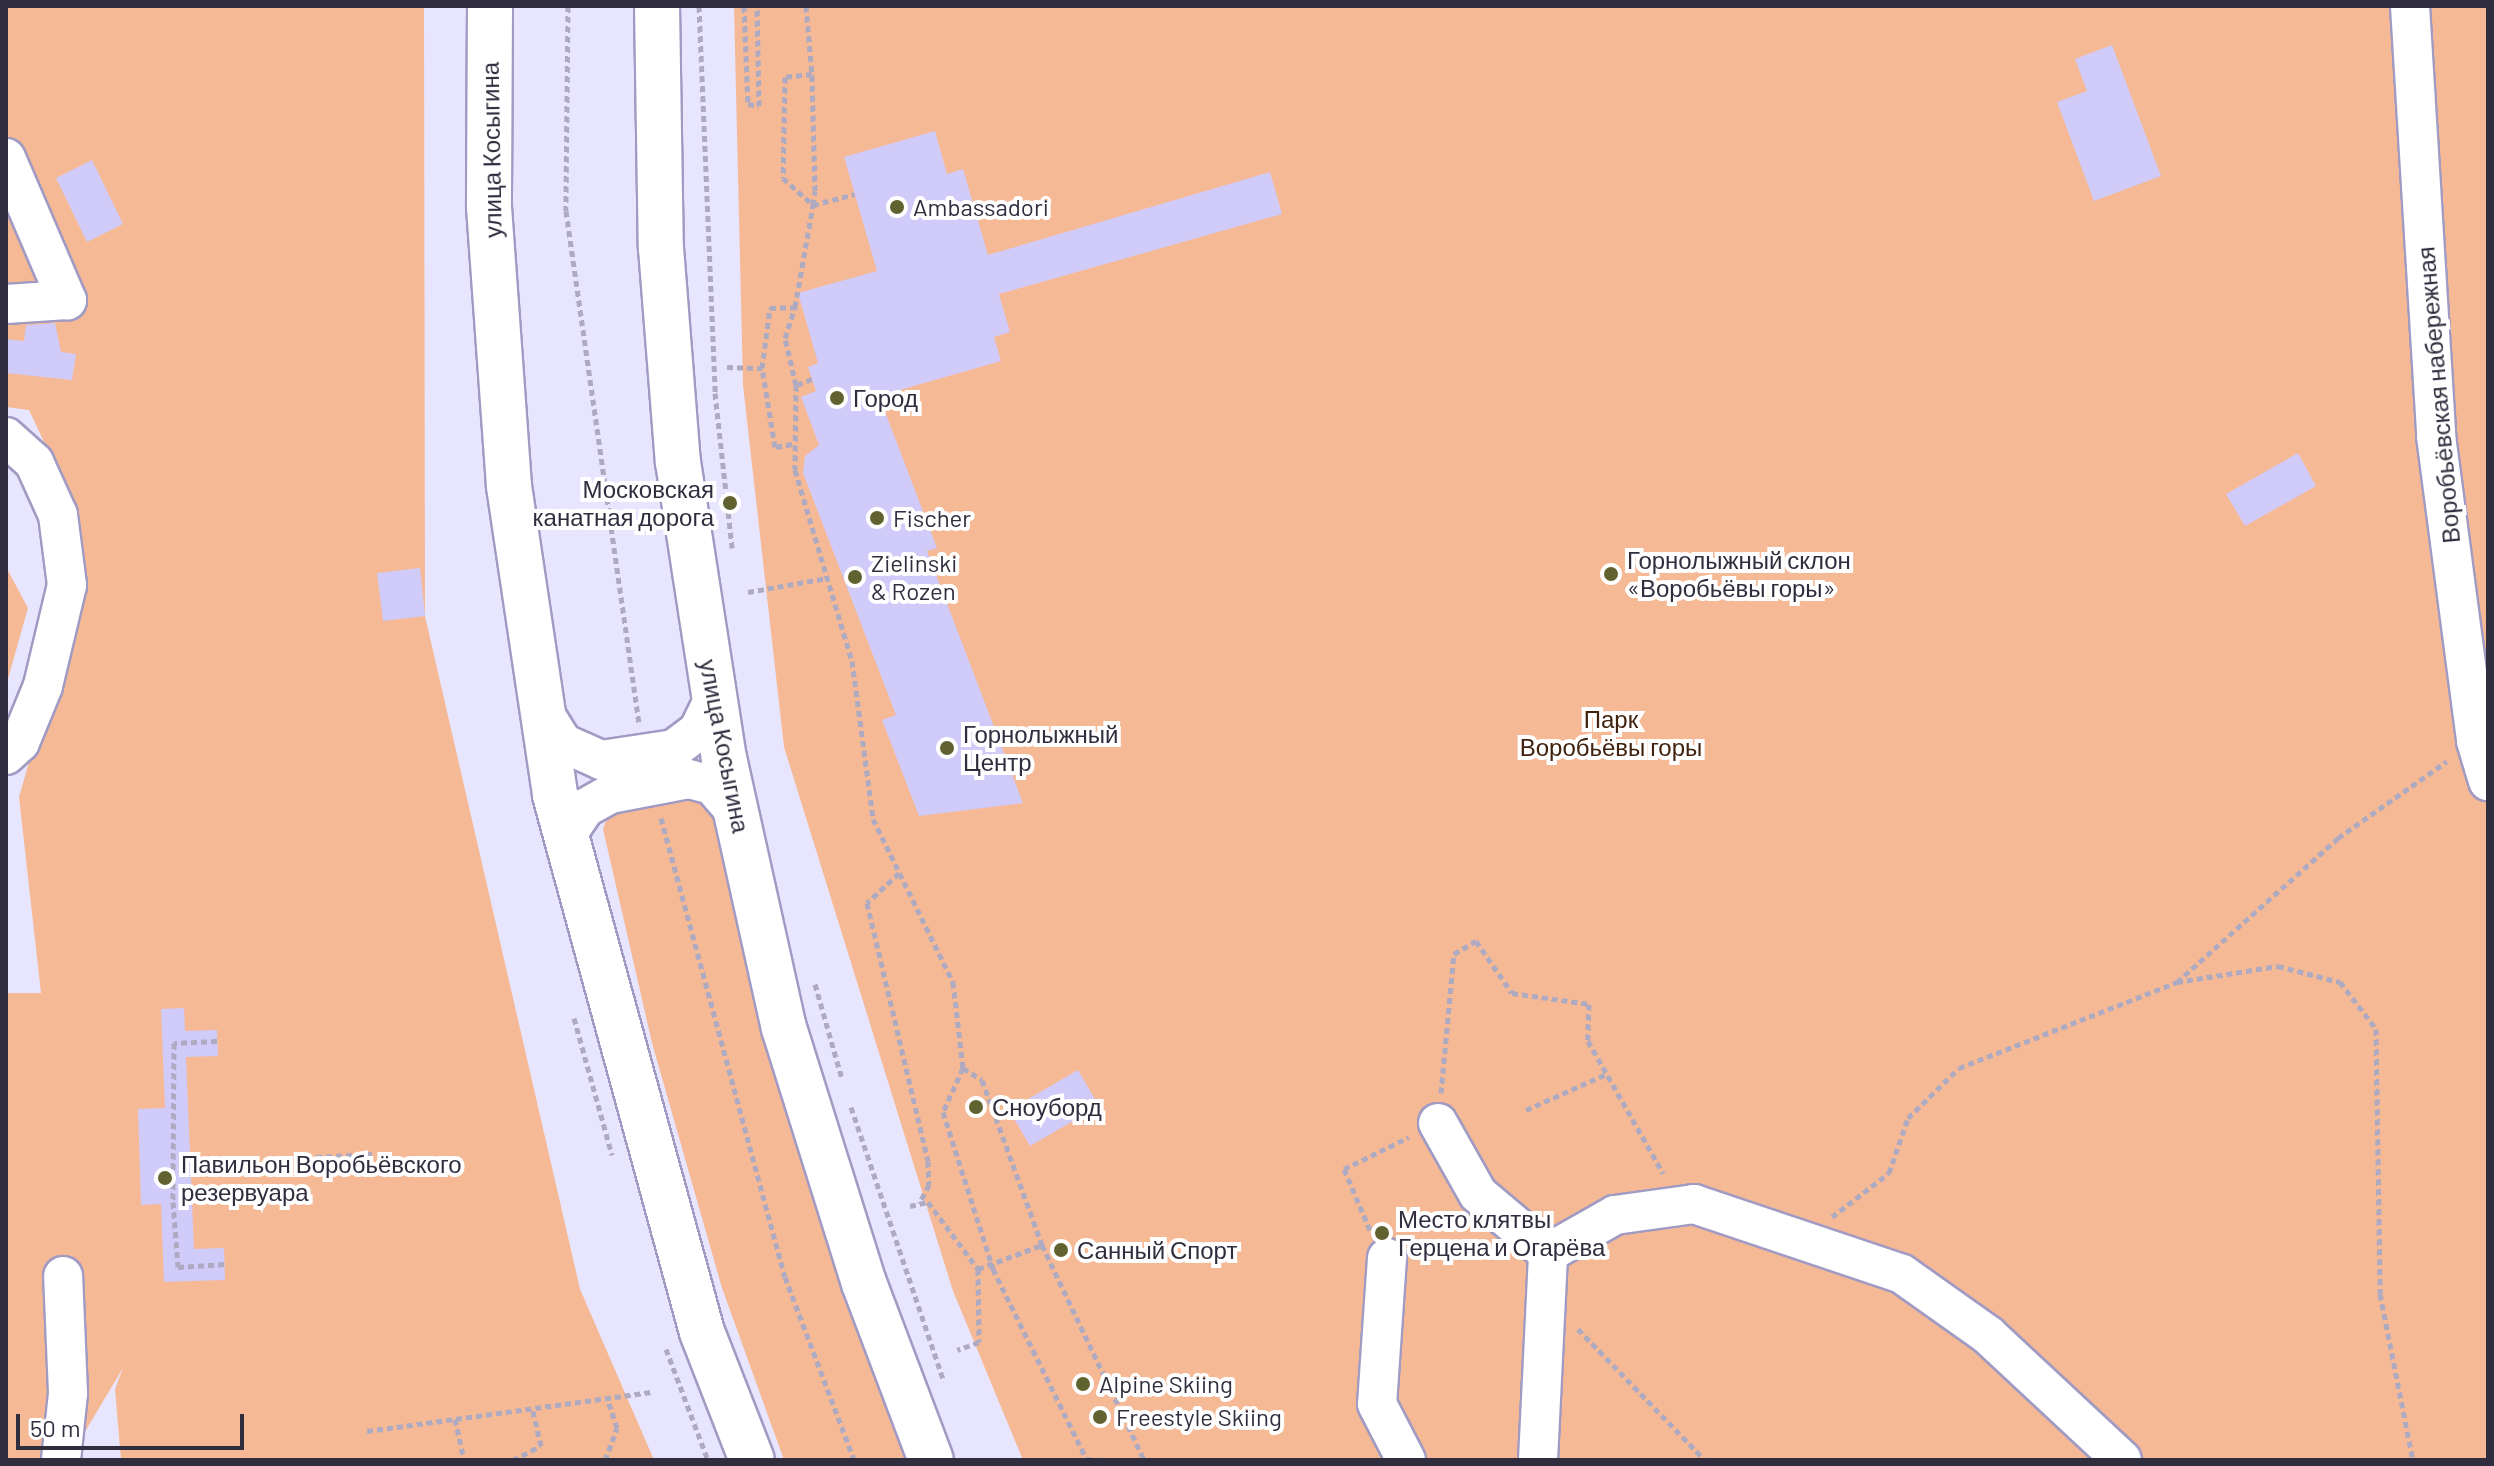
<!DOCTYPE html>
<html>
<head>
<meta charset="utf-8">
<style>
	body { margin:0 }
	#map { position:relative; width:2494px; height:1466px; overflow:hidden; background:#e8e5ff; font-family:Barlow,sans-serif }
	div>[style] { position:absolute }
	.green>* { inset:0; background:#f6b995 }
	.building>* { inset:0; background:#d1cbfa }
	.path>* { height:5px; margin-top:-2.5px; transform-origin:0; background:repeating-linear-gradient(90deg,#adaac1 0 6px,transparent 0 10px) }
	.roads { filter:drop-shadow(2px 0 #a19bc3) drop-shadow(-2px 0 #a19bc3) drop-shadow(0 2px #a19bc3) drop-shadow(0 -2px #a19bc3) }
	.minor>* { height:38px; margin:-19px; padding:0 19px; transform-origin:19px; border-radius:19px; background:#fff }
	.major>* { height:44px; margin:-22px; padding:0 22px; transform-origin:22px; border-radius:22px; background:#fff }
	.dots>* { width:22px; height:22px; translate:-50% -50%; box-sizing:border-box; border:4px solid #fff; border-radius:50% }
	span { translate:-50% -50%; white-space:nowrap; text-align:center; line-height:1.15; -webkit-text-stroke:8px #fff; paint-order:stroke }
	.street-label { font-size:24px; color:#302d3e }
	.poi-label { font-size:24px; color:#302d3e }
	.left { translate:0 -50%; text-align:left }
	.right { translate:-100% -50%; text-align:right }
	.park-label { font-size:24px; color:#40220e }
	.frame { position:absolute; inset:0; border:8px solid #302d3e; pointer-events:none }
	.scale { position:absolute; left:16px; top:1414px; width:228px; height:36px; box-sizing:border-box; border:4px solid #302d3e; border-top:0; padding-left:10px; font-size:24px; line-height:28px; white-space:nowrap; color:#302d3e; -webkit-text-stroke:6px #fff; paint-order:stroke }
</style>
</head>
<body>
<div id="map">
	<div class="green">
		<i style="clip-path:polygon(6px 6px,424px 6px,425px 616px,580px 1289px,654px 1460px,121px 1460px,115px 1389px,123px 1368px,68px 1460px,6px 1460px,6px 993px,41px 993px,19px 797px,72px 612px,69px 495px,29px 410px,6px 407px)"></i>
		<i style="clip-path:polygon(734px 6px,2488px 6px,2488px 1460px,1023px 1460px,953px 1291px,784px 747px,743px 385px)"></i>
		<i style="clip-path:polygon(6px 567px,28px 608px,6px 686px)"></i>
		<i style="clip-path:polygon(705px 786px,760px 1011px,912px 1460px,784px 1460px,722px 1288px,652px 1043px,603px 829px,611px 807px)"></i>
	</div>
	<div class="building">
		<i style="clip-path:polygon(2112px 45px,2161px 176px,2094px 201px,2057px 102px,2087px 91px,2075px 59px)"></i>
		<i style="clip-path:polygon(935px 131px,947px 174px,963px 169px,988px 255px,1270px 172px,1282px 214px,999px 294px,1010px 332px,994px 337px,1001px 361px,879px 396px,937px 548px,927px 551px,1023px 803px,919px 816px,882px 720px,896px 715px,803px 473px,805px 456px,819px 445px,801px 397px,816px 391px,808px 367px,818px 363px,798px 293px,877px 271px,844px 157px)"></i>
		<i style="clip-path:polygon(92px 160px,123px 224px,87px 242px,56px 178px)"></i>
		<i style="clip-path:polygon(55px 323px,61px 352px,76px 354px,72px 380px,6px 373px,6px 339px,24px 341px,26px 325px)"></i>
		<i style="clip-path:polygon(2298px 453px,2316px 486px,2245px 526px,2226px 494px)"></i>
		<i style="clip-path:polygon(420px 568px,425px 616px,383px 621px,377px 573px)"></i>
		<i style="clip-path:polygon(184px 1008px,185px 1031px,217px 1030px,218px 1056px,186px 1057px,194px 1249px,224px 1248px,225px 1280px,164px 1282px,161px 1204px,141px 1205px,138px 1109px,165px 1108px,161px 1009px)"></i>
		<i style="clip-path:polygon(1078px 1070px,1099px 1106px,1030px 1146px,1009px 1110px)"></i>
	</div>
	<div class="path">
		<i style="left:568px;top:6px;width:205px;rotate:90.6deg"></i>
		<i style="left:566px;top:211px;width:517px;rotate:81.89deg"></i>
		<i style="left:699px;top:6px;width:387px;rotate:87.6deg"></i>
		<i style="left:715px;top:393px;width:156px;rotate:83.7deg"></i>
		<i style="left:744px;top:6px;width:98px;rotate:87.7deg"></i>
		<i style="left:748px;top:104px;width:11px;rotate:10deg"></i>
		<i style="left:759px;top:106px;width:100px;rotate:-91.1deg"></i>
		<i style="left:806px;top:6px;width:68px;rotate:85deg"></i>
		<i style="left:727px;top:367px;width:35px;rotate:2deg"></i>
		<i style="left:812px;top:379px;width:17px;rotate:159deg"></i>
		<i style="left:796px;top:385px;width:85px;rotate:90.7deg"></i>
		<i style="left:795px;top:470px;width:199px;rotate:73.4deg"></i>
		<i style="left:852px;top:661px;width:159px;rotate:82.4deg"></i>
		<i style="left:873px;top:819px;width:182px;rotate:63.9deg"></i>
		<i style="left:953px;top:982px;width:87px;rotate:83.4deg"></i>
		<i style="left:963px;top:1068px;width:22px;rotate:32deg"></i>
		<i style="left:982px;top:1080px;width:176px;rotate:70deg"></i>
		<i style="left:1042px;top:1245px;width:238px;rotate:64.6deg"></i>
		<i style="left:796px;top:385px;width:48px;rotate:-103.2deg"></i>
		<i style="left:785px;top:338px;width:33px;rotate:-72deg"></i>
		<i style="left:795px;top:307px;width:104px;rotate:-80deg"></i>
		<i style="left:813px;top:205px;width:14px;rotate:-82deg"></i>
		<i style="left:815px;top:191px;width:117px;rotate:-91.5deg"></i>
		<i style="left:812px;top:74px;width:27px;rotate:174deg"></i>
		<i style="left:785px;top:77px;width:101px;rotate:91.1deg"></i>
		<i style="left:783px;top:178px;width:40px;rotate:42deg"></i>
		<i style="left:813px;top:205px;width:43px;rotate:-14.7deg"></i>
		<i style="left:792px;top:444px;width:17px;rotate:170deg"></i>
		<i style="left:775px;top:447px;width:80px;rotate:-99.3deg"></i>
		<i style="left:762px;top:368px;width:61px;rotate:-82.4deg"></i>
		<i style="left:770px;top:308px;width:25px;rotate:-2deg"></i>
		<i style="left:748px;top:592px;width:81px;rotate:-9.9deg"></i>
		<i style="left:661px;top:818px;width:475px;rotate:74.9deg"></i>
		<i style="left:785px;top:1277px;width:196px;rotate:69.3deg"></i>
		<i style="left:899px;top:873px;width:44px;rotate:136.8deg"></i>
		<i style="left:867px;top:903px;width:265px;rotate:76.7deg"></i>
		<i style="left:928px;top:1161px;width:24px;rotate:88deg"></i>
		<i style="left:929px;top:1185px;width:21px;rotate:118deg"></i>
		<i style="left:2177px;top:982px;width:102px;rotate:-9deg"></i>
		<i style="left:2278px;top:966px;width:64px;rotate:14.5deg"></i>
		<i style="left:2340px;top:982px;width:59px;rotate:52.5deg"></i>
		<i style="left:2376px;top:1029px;width:265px;rotate:89.1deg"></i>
		<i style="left:2380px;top:1294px;width:169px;rotate:78.8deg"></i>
		<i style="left:815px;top:984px;width:99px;rotate:74.1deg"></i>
		<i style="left:574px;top:1018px;width:142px;rotate:74.5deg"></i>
		<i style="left:217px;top:1041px;width:43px;rotate:177.3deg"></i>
		<i style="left:174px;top:1043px;width:159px;rotate:90.4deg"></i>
		<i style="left:173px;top:1202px;width:65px;rotate:85.6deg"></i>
		<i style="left:178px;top:1267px;width:47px;rotate:-3.7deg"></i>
		<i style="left:963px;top:1068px;width:48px;rotate:114.4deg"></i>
		<i style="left:943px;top:1112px;width:165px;rotate:72.3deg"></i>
		<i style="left:993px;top:1269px;width:213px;rotate:63.8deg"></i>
		<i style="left:1441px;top:1093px;width:140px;rotate:-84.7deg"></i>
		<i style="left:1454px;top:954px;width:26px;rotate:-31deg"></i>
		<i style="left:1476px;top:941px;width:63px;rotate:55.3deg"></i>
		<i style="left:1512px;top:993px;width:78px;rotate:8.1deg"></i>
		<i style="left:1589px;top:1004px;width:37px;rotate:92deg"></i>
		<i style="left:1588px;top:1041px;width:152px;rotate:60.4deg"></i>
		<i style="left:851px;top:1107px;width:290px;rotate:71.3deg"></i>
		<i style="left:1526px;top:1110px;width:88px;rotate:-24.2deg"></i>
		<i style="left:316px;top:1157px;width:56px;rotate:-3.1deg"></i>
		<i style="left:910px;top:1206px;width:18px;rotate:-13deg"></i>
		<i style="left:928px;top:1202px;width:84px;rotate:53.3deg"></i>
		<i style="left:978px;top:1269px;width:73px;rotate:89.2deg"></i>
		<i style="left:979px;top:1342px;width:23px;rotate:160deg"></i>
		<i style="left:1832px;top:1217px;width:72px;rotate:-37.7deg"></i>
		<i style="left:1889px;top:1173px;width:58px;rotate:-70.9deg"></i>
		<i style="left:1908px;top:1118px;width:71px;rotate:-44.4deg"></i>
		<i style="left:1959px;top:1068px;width:234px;rotate:-21.5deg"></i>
		<i style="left:2177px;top:982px;width:216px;rotate:-41.8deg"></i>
		<i style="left:2338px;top:838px;width:133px;rotate:-35.2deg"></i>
		<i style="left:1370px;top:1230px;width:66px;rotate:-113.1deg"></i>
		<i style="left:1344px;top:1169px;width:72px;rotate:-26.2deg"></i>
		<i style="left:978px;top:1269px;width:68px;rotate:-20.6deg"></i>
		<i style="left:1578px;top:1329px;width:182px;rotate:45.9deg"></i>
		<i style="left:666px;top:1349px;width:119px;rotate:69.3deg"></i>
		<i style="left:455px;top:1419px;width:42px;rotate:77.6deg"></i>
		<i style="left:367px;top:1431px;width:287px;rotate:-7.8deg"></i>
		<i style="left:1086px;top:1459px;width:15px;rotate:4deg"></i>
		<i style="left:513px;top:1460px;width:31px;rotate:-27deg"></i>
		<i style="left:541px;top:1446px;width:37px;rotate:-103deg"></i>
		<i style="left:605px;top:1460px;width:34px;rotate:-69deg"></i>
		<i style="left:617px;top:1428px;width:28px;rotate:-108deg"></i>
		<i style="left:2157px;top:1460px;width:22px"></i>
	</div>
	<div class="roads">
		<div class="minor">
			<i style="left:2410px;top:6px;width:431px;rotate:86.5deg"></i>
			<i style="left:2436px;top:436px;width:308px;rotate:82.5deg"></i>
			<i style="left:2476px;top:741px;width:42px;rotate:73.3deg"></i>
			<i style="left:6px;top:158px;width:155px;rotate:66.8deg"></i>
			<i style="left:67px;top:300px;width:61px;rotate:176.2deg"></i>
			<i style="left:6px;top:437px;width:38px;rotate:42deg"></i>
			<i style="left:34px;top:462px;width:58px;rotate:65.6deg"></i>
			<i style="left:58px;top:515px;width:71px;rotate:82.7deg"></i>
			<i style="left:67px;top:585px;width:104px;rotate:103.4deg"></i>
			<i style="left:43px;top:686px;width:61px;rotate:112.3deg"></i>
			<i style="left:20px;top:742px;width:19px;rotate:137deg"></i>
			<i style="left:543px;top:711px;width:38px;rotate:58deg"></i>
			<i style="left:563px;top:743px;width:42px;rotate:24.1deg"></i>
			<i style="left:601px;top:760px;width:74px;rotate:-8.6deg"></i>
			<i style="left:674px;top:749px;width:30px;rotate:-37deg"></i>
			<i style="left:698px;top:731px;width:37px;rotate:-64deg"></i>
			<i style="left:566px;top:836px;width:34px;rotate:-56deg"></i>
			<i style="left:585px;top:808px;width:29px;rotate:-29deg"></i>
			<i style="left:610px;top:794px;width:80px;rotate:-10.8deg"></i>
			<i style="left:689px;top:779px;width:24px;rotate:15deg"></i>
			<i style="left:712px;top:785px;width:37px;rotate:49deg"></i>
			<i style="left:1438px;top:1123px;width:81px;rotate:60.6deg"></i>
			<i style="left:1478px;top:1194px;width:92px;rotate:40.1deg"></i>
			<i style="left:1387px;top:1258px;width:146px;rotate:93.9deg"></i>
			<i style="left:1377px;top:1404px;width:63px;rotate:62.6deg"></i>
			<i style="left:61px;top:1460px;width:67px;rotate:-84deg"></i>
			<i style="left:68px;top:1393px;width:117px;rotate:-92.4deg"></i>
			<i style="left:1538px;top:1460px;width:207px;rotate:-87.2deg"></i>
			<i style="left:1548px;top:1253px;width:77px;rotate:-29.6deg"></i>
			<i style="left:1615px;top:1215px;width:80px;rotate:-7.9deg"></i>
			<i style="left:1694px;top:1204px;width:219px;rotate:18.6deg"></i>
			<i style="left:1902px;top:1274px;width:105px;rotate:35.3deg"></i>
			<i style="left:1988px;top:1335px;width:183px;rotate:43deg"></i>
		</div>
		<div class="major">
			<i style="left:490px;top:6px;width:201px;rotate:90.3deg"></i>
			<i style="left:489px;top:207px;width:280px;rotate:85.9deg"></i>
			<i style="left:509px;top:486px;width:312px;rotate:81.5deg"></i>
			<i style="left:555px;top:795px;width:557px;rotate:74.69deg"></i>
			<i style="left:702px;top:1332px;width:137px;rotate:68.7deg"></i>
			<i style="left:657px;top:6px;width:242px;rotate:89.1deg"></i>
			<i style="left:661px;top:248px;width:215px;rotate:85.5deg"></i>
			<i style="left:678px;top:462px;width:300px;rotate:81.2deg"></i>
			<i style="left:724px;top:758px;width:277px;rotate:77.5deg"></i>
			<i style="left:784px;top:1028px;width:267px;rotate:72.6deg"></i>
			<i style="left:864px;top:1283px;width:189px;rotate:69.3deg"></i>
		</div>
	</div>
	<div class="dots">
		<i style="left:897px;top:207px;background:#606330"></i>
		<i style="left:837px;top:398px;background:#606330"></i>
		<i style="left:730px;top:503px;background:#606330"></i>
		<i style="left:877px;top:518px;background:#606330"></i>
		<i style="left:1611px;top:574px;background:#606330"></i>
		<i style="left:855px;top:577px;background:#606330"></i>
		<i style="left:947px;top:748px;background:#606330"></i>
		<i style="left:976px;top:1107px;background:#606330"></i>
		<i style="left:165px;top:1178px;background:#606330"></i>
		<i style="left:1382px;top:1233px;background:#606330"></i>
		<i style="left:1061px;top:1250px;background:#606330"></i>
		<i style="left:1083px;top:1384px;background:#606330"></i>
		<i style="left:1100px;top:1417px;background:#606330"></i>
	</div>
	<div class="street-label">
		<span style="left:491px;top:150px;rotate:-91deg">улица Косыгина</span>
		<span style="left:2438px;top:395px;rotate:-95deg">Воробьёвская набережная</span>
		<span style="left:725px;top:746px;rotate:79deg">улица Косыгина</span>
	</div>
	<div class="poi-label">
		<span class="left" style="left:913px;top:207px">Ambassadori</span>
		<span class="left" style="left:853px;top:398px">Город</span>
		<span class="right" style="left:714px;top:503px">Московская<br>канатная дорога</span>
		<span class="left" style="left:893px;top:518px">Fischer</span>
		<span class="left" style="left:1627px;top:574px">Горнолыжный склон<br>«Воробьёвы горы»</span>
		<span class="left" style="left:871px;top:577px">Zielinski<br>&amp; Rozen</span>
		<span class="left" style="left:963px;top:748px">Горнолыжный<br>Центр</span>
		<span class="left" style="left:992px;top:1107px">Сноуборд</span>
		<span class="left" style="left:181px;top:1178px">Павильон Воробьёвского<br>резервуара</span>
		<span class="left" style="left:1398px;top:1233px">Место клятвы<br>Герцена и Огарёва</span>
		<span class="left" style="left:1077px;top:1250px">Санный Спорт</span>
		<span class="left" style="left:1099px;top:1384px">Alpine Skiing</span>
		<span class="left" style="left:1116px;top:1417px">Freestyle Skiing</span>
	</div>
	<div class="park-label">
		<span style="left:1611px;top:733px">Парк<br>Воробьёвы горы</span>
	</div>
	<div class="frame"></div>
	<div class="scale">50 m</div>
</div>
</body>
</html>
